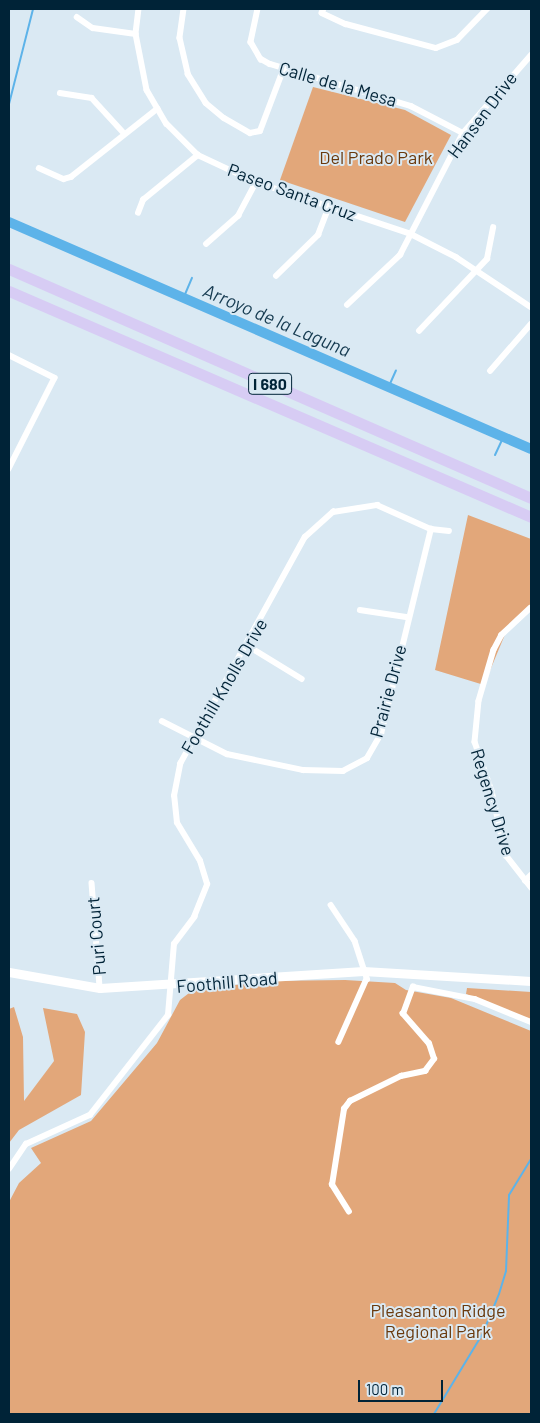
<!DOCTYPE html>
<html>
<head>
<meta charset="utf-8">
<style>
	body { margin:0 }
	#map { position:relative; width:540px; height:1423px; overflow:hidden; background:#dae9f3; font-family:Barlow,sans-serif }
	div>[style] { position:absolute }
	.green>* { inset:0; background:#e2a77a }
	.stream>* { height:2px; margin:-1px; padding:0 1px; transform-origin:1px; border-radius:1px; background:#5db3e9 }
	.river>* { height:10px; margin:-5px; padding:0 5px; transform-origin:5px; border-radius:5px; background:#5db3e9 }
	.street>* { height:5.5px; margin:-2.75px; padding:0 2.75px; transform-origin:2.75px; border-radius:2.75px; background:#fff }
	.secondary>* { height:9px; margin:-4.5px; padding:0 4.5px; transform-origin:4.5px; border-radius:4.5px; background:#fff }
	.highway>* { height:11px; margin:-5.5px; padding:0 5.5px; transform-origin:5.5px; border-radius:5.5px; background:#d7ccf4 }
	span { translate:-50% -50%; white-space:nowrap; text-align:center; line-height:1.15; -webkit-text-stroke:4px #dae9f3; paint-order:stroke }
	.shield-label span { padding:1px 4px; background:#dae9f3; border:1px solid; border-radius:4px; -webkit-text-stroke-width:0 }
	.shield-label { font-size:16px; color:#002337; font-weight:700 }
	.street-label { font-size:18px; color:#002337 }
	.park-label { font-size:18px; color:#69390d }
	.water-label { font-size:19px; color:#153a50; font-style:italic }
	.frame { position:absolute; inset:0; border:10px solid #002337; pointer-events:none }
	.scale { position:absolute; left:358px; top:1380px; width:85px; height:22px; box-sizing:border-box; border:2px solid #002337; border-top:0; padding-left:6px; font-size:15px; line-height:18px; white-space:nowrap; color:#002337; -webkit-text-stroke:4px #dae9f3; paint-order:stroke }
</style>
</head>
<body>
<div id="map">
	<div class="green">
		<i style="clip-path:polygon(313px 87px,405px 110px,451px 135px,405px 222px,280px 180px)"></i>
		<i style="clip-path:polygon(468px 515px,531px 539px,531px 609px,506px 632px,484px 685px,435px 670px)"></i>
		<i style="clip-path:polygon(345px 980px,395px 983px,406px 990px,451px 998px,531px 1031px,531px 1414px,9px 1414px,9px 1202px,19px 1183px,41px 1163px,31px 1148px,91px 1121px,157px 1043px,180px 1000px,193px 990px,269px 981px)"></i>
		<i style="clip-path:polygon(467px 988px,531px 992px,531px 1021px,466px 994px)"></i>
		<i style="clip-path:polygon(14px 1007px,23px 1037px,24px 1101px,54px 1061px,43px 1008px,77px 1014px,85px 1032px,81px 1095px,19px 1130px,9px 1143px,9px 1009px)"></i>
	</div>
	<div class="stream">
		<i style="left:9px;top:104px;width:98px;rotate:-75.8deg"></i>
		<i style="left:183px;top:299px;width:23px;rotate:-67deg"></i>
		<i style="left:389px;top:386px;width:17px;rotate:-66deg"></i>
		<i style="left:495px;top:455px;width:21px;rotate:-65deg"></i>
		<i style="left:434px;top:1414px;width:95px;rotate:-58.8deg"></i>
		<i style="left:483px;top:1333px;width:42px;rotate:-67.7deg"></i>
		<i style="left:499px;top:1294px;width:24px;rotate:-73deg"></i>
		<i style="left:506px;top:1271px;width:76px;rotate:-87.7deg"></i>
		<i style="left:509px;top:1195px;width:42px;rotate:-58.6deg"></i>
	</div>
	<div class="river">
		<i style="left:9px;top:222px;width:569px;rotate:23.5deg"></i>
	</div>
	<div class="street">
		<i style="left:139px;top:9px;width:25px;rotate:97deg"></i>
		<i style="left:136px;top:34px;width:57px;rotate:78.9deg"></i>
		<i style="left:147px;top:90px;width:39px;rotate:60deg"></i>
		<i style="left:167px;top:124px;width:44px;rotate:45deg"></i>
		<i style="left:198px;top:155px;width:64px;rotate:25deg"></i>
		<i style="left:256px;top:182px;width:163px;rotate:18.5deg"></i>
		<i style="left:411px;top:234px;width:51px;rotate:27.1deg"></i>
		<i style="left:456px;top:257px;width:90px;rotate:33.7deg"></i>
		<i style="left:184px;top:9px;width:29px;rotate:98deg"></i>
		<i style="left:180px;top:38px;width:37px;rotate:77deg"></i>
		<i style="left:188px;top:74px;width:34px;rotate:58deg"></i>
		<i style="left:206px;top:103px;width:23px;rotate:40deg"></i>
		<i style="left:224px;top:118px;width:30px;rotate:30deg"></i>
		<i style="left:250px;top:133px;width:10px;rotate:-11deg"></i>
		<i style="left:260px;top:131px;width:65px;rotate:-69.3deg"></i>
		<i style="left:258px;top:9px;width:34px;rotate:102deg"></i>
		<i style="left:251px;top:42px;width:20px;rotate:60deg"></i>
		<i style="left:261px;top:59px;width:10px;rotate:29deg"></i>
		<i style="left:270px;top:64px;width:147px;rotate:16.6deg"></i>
		<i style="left:411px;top:106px;width:59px;rotate:27.4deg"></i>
		<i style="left:324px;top:9px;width:4px;rotate:117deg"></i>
		<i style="left:322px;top:13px;width:26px;rotate:25deg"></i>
		<i style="left:346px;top:24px;width:93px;rotate:14.9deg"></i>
		<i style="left:436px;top:48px;width:22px;rotate:-21deg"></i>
		<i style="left:457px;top:40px;width:43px;rotate:-45.9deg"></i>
		<i style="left:77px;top:17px;width:19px;rotate:35deg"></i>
		<i style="left:93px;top:28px;width:43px;rotate:7.9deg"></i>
		<i style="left:60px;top:93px;width:32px;rotate:9deg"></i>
		<i style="left:92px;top:98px;width:47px;rotate:47.6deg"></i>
		<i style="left:39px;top:168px;width:27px;rotate:24deg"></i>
		<i style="left:64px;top:179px;width:7px;rotate:-16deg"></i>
		<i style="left:71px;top:177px;width:110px;rotate:-38.3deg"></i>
		<i style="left:138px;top:213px;width:14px;rotate:-69deg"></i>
		<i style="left:143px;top:200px;width:71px;rotate:-39.3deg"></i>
		<i style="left:206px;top:244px;width:43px;rotate:-41.2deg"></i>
		<i style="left:238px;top:216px;width:38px;rotate:-62deg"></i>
		<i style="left:276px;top:276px;width:59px;rotate:-44.3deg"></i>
		<i style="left:318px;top:235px;width:31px;rotate:-69deg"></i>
		<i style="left:347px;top:305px;width:73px;rotate:-43.3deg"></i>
		<i style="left:400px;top:255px;width:137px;rotate:-62.7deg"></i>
		<i style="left:463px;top:133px;width:103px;rotate:-48.9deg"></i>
		<i style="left:419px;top:331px;width:99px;rotate:-46.6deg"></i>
		<i style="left:487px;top:259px;width:32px;rotate:-79deg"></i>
		<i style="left:9px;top:355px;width:51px;rotate:26.6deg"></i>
		<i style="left:55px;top:378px;width:102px;rotate:116.8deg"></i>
		<i style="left:490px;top:371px;width:62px;rotate:-48.9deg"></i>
		<i style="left:531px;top:608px;width:40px;rotate:137deg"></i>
		<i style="left:502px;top:635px;width:17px;rotate:118deg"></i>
		<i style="left:494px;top:650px;width:53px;rotate:106.4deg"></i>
		<i style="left:479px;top:701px;width:41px;rotate:95.6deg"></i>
		<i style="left:475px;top:742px;width:52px;rotate:70.9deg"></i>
		<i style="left:492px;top:791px;width:66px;rotate:77.7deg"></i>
		<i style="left:506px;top:855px;width:41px;rotate:52deg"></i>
		<i style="left:360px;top:610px;width:48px;rotate:8.5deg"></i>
		<i style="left:248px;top:646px;width:63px;rotate:31.4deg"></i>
		<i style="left:162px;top:721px;width:73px;rotate:26.9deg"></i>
		<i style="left:227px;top:754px;width:78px;rotate:11.9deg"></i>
		<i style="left:303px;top:770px;width:40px;rotate:1.4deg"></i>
		<i style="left:343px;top:771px;width:27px;rotate:-28deg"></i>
		<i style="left:367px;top:758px;width:28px;rotate:-60deg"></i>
		<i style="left:381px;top:734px;width:211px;rotate:-76.3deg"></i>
		<i style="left:525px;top:881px;width:8px;rotate:-45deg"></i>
		<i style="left:92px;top:883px;width:105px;rotate:85.6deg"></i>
		<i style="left:331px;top:905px;width:43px;rotate:56.3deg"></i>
		<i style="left:355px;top:941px;width:40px;rotate:72deg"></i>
		<i style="left:367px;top:979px;width:69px;rotate:114deg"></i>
		<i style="left:413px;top:987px;width:63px;rotate:11deg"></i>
		<i style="left:475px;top:999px;width:61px;rotate:22.3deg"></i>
		<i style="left:9px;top:1169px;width:30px;rotate:-56deg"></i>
		<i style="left:26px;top:1144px;width:70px;rotate:-24.4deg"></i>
		<i style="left:90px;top:1115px;width:127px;rotate:-52deg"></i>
		<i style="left:168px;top:1015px;width:71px;rotate:-85.2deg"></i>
		<i style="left:174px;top:944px;width:34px;rotate:-53deg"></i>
		<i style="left:194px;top:917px;width:35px;rotate:-68deg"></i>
		<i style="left:207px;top:884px;width:24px;rotate:-107deg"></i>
		<i style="left:200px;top:861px;width:44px;rotate:-121.2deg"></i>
		<i style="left:177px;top:823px;width:27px;rotate:-96deg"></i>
		<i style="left:174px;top:796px;width:33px;rotate:-79deg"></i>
		<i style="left:180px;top:764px;width:259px;rotate:-61.2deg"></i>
		<i style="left:305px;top:537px;width:38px;rotate:-42deg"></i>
		<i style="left:333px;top:512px;width:45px;rotate:-9deg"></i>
		<i style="left:377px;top:505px;width:59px;rotate:24deg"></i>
		<i style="left:431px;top:529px;width:18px;rotate:6deg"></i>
		<i style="left:349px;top:1212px;width:32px;rotate:-122deg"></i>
		<i style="left:332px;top:1185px;width:77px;rotate:-81deg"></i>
		<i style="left:344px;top:1109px;width:10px;rotate:-53deg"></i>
		<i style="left:350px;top:1101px;width:57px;rotate:-26.1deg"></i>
		<i style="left:401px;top:1076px;width:25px;rotate:-12deg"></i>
		<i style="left:425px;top:1071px;width:15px;rotate:-53deg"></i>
		<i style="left:434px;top:1059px;width:16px;rotate:-108deg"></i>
		<i style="left:429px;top:1044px;width:40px;rotate:-131deg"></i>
		<i style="left:403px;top:1014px;width:29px;rotate:-70deg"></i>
	</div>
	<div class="secondary">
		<i style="left:9px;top:972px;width:92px;rotate:10deg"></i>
		<i style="left:100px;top:988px;width:264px;rotate:-3.7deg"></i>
		<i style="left:363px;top:971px;width:168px;rotate:3.4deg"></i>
	</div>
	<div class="highway">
		<i style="left:9px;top:269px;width:570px;rotate:23.69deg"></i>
		<i style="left:9px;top:291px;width:569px;rotate:23.41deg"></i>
	</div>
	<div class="shield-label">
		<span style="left:270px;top:384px">I 680</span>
	</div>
	<div class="street-label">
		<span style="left:338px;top:84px;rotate:16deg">Calle de la Mesa</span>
		<span style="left:482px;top:115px;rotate:-53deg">Hansen Drive</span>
		<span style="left:292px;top:192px;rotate:20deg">Paseo Santa Cruz</span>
		<span style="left:224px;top:686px;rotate:-60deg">Foothill Knolls Drive</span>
		<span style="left:388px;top:691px;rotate:-75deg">Prairie Drive</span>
		<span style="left:493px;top:802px;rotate:73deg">Regency Drive</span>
		<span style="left:96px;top:936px;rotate:-95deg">Puri Court</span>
		<span style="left:227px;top:982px;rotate:-5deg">Foothill Road</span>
	</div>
	<div class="park-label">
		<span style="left:376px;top:157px">Del Prado Park</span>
		<span style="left:438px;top:1321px">Pleasanton Ridge<br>Regional Park</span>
	</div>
	<div class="water-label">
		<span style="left:277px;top:320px;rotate:23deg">Arroyo de la Laguna</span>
	</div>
	<div class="frame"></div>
	<div class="scale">100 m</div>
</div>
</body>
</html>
